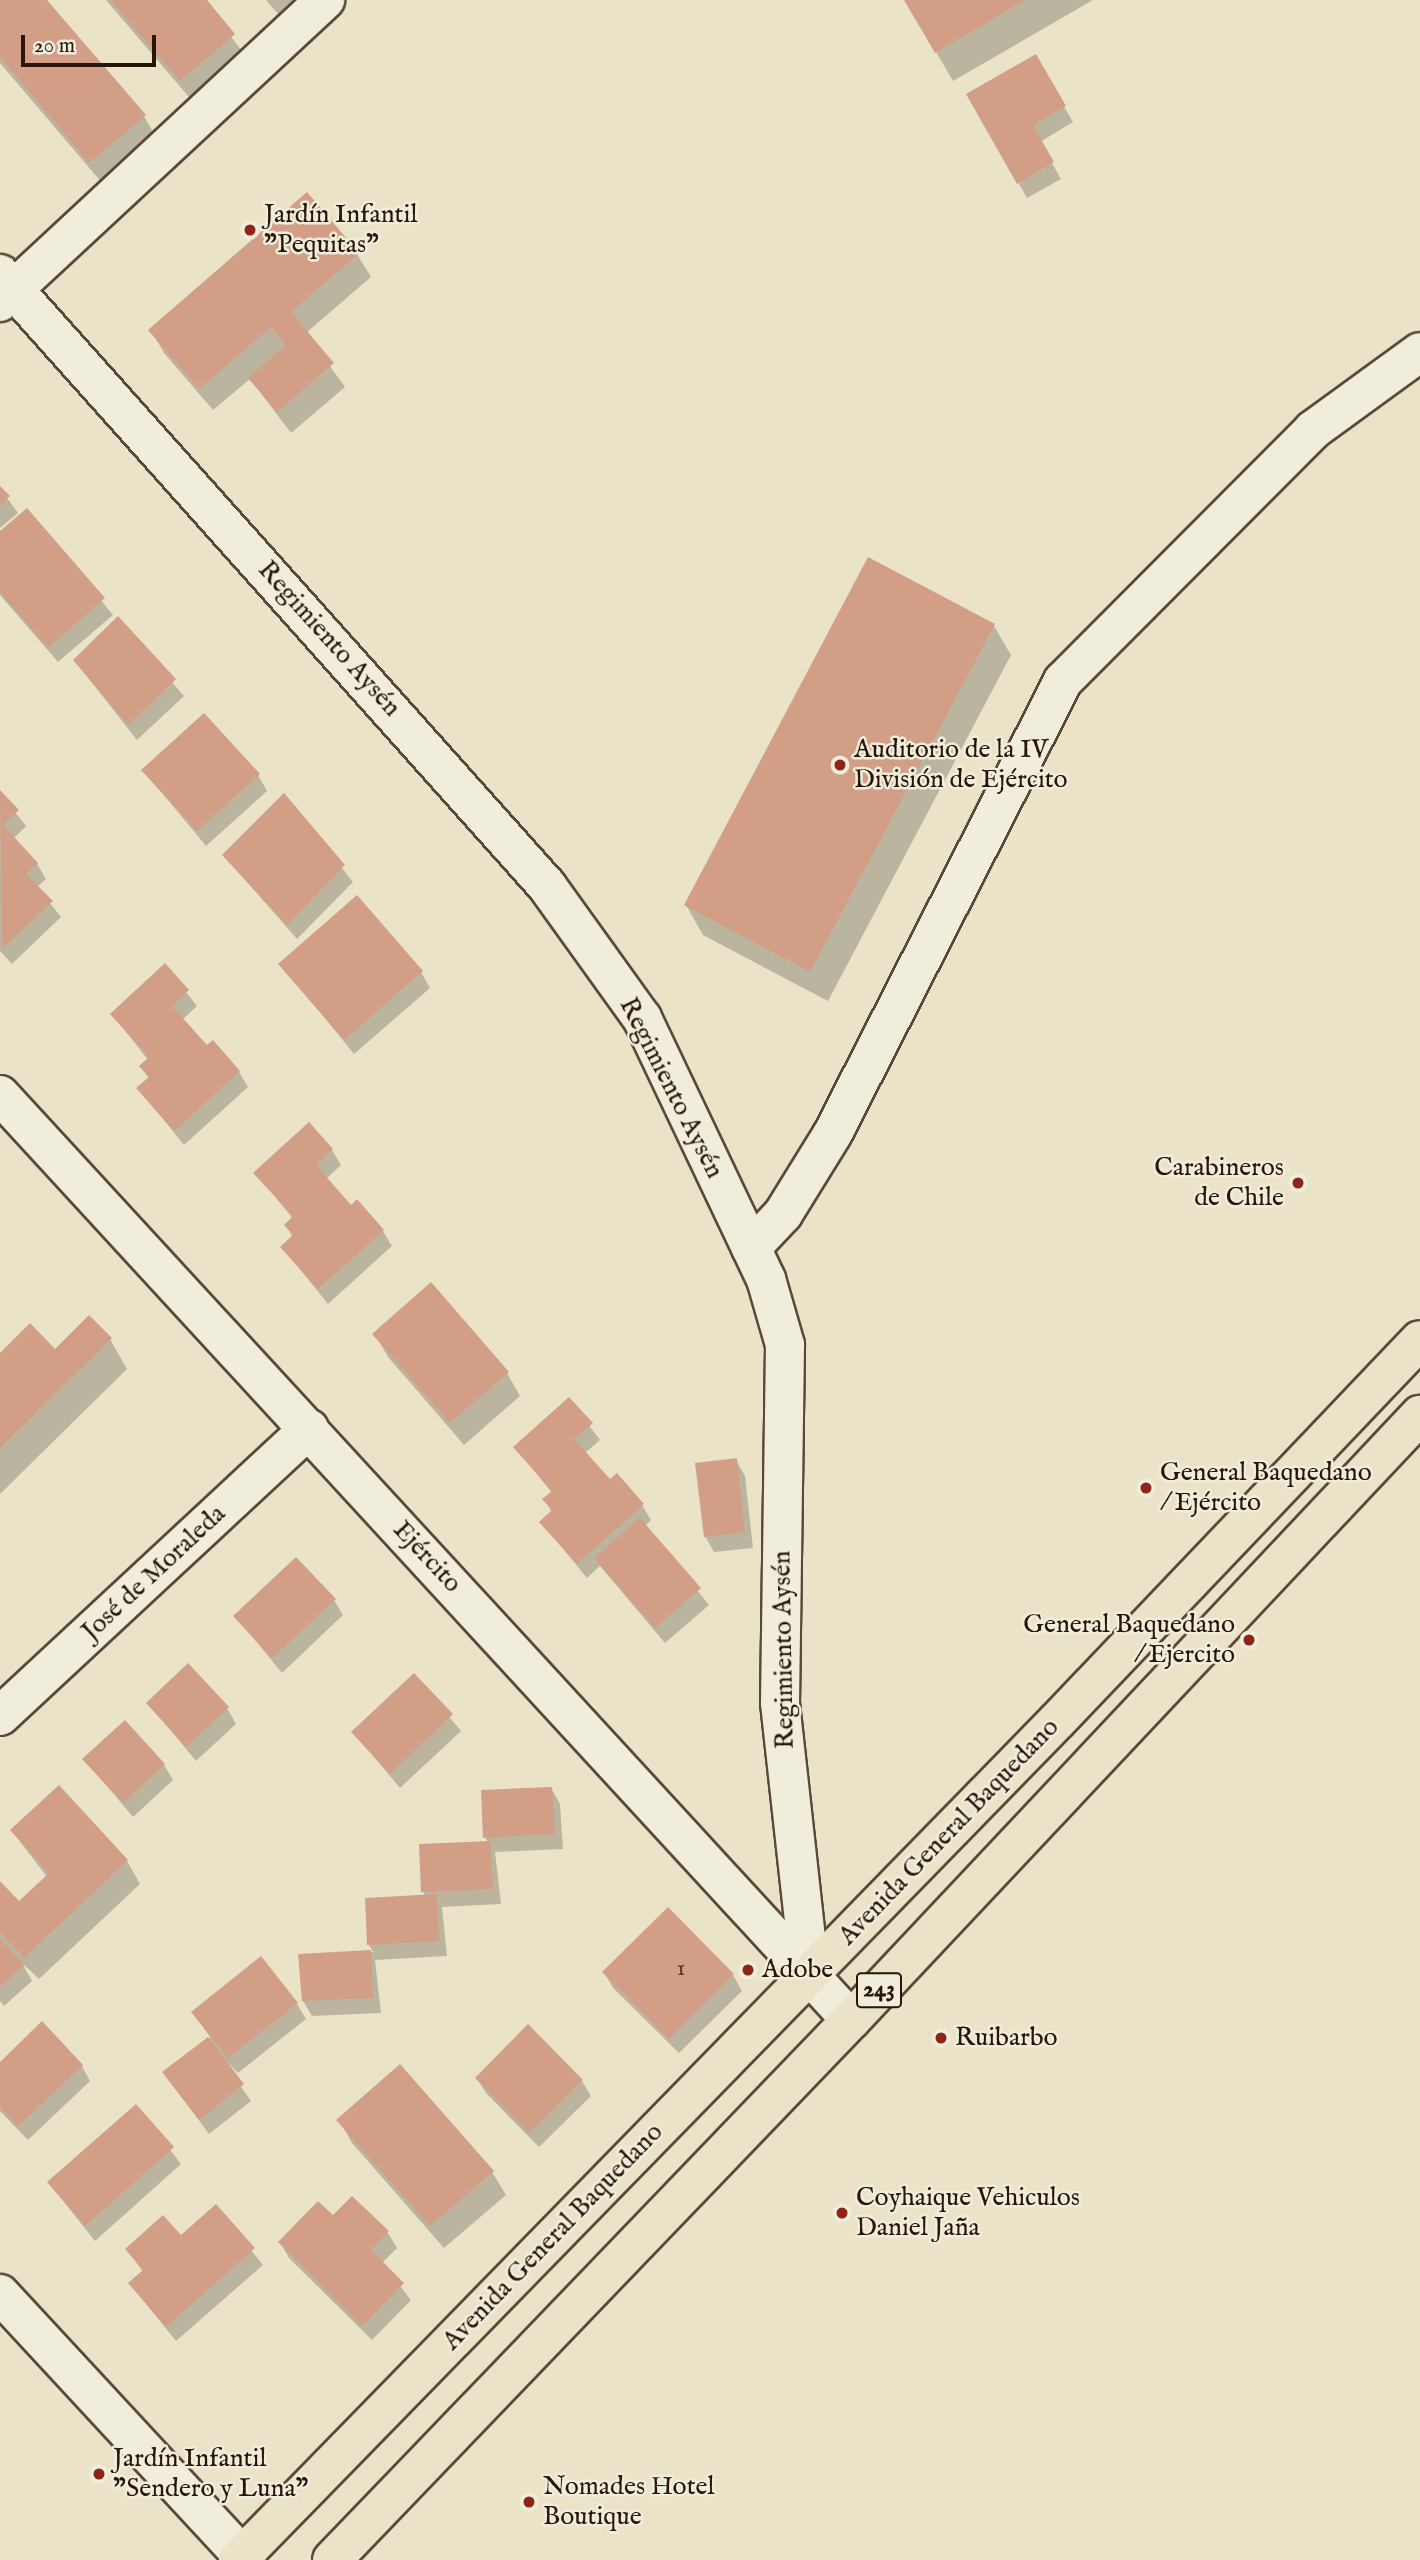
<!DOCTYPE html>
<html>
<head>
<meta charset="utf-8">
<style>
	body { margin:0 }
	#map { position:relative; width:1420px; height:2560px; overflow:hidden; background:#eae3c8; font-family:"IM FELL English",serif }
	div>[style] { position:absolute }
	.shadow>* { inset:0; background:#0003 }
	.building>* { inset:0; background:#d39e86 }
	.roads { filter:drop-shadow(2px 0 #59493a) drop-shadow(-2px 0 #59493a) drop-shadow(0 2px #59493a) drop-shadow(0 -2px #59493a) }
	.minor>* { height:38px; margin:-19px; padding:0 19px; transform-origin:19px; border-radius:19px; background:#f1eddb }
	.major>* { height:38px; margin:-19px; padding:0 19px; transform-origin:19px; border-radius:19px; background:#eae3c8 }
	.dots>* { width:19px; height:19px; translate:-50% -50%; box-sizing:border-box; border:4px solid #f1eddb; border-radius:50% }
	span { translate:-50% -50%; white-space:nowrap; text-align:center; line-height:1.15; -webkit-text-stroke:5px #f1eddb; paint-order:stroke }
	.number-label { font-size:23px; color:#543829 }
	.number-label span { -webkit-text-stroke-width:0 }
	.shield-label span { padding:2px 5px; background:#f1eddb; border:2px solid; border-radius:5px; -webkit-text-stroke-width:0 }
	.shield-label { font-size:24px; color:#29160a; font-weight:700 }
	.poi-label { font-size:26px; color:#29160a }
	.left { translate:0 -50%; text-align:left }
	.right { translate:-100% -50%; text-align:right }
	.street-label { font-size:26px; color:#29160a }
	.scale { position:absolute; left:21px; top:35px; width:135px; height:32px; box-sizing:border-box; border:4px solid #29160a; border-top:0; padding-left:9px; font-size:21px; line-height:24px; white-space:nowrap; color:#29160a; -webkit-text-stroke:5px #f1eddb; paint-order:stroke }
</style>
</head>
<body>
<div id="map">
	<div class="shadow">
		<i style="clip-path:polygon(0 0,45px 0,144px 116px,157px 139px,103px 184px,0 63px)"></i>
		<i style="clip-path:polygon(106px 0,204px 0,247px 58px,194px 103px)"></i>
		<i style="clip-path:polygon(266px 0,313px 0,286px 23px)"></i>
		<i style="clip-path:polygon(906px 0,1093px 0,953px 81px)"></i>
		<i style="clip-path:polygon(1035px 56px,1073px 122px,1040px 142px,1061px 179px,1027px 198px,968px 95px)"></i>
		<i style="clip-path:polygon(357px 254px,371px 277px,306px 333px,345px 387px,291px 433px,250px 379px,213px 410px,164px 353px,151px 330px)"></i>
		<i style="clip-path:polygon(0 488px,18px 513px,0 528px)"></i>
		<i style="clip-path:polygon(27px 510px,113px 615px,58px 662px,0 595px,0 534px)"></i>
		<i style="clip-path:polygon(118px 619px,184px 696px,137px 740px,75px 661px)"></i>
		<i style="clip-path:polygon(994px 626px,1011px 655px,828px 1001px,703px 935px,686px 905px)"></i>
		<i style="clip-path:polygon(143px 770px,258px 775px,267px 791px,206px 846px)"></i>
		<i style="clip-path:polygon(0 793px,26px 826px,13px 839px,37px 864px,46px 879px,37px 887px,61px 917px,12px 964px,0 951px)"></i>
		<i style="clip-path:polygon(284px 795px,353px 882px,297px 939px,224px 856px)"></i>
		<i style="clip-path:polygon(281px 964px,421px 972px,430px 988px,354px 1054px)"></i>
		<i style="clip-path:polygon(165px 966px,197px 1006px,182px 1020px,207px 1048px,239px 1072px,248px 1087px,184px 1145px,138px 1088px,149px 1079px,141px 1066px,148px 1060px,112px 1014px)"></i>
		<i style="clip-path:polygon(332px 1150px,341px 1165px,326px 1179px,351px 1207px,383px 1231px,392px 1246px,328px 1304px,282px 1247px,293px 1238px,286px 1225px,293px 1219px,256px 1173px)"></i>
		<i style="clip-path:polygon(375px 1334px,507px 1373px,520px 1396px,464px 1445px,388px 1357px)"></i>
		<i style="clip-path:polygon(110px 1339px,127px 1369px,0 1494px,0 1355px,55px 1351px)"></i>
		<i style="clip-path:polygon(569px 1399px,600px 1440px,585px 1453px,610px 1481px,642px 1505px,651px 1520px,645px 1526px,709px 1605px,665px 1643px,600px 1566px,587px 1578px,541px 1522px,552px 1513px,545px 1500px,552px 1493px,515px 1447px)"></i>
		<i style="clip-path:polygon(736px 1460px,745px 1476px,753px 1548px,714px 1552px,705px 1536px)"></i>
		<i style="clip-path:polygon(334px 1600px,343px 1615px,282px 1673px,236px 1617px)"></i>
		<i style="clip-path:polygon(414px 1675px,461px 1731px,400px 1788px,353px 1732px)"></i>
		<i style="clip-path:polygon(148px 1703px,227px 1708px,236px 1724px,196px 1761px)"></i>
		<i style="clip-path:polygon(85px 1760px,164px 1765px,173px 1780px,133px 1817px)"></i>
		<i style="clip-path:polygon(551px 1788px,560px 1804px,563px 1849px,495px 1852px,501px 1904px,442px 1907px,447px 1956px,375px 1960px,381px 2013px,312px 2016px,303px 2001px,300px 1956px,373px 1952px,369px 1945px,426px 1896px,423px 1892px,488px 1843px,485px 1837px)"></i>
		<i style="clip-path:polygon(12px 1831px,127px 1861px,140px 1884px,39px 1979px,22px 1963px,32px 1981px,4px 2006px,0 2001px,0 1884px,19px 1904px,47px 1877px)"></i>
		<i style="clip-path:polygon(604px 1972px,733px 1975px,742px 1991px,679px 2053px,613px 1988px)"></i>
		<i style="clip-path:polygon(297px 2004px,306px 2019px,238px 2073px,216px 2051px,251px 2101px,209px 2134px,164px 2073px,210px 2037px,193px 2013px)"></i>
		<i style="clip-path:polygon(0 2064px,82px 2066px,90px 2081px,28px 2140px,0 2111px)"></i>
		<i style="clip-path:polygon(477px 2078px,582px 2081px,591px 2096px,539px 2147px,486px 2093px)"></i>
		<i style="clip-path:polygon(136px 2106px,181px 2164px,95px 2241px,49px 2183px)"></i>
		<i style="clip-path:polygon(339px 2120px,492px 2172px,506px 2195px,444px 2248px,352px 2143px)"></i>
		<i style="clip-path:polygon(352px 2198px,388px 2233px,397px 2248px,382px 2263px,411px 2300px,372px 2340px,289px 2258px,280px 2242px,333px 2218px)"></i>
		<i style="clip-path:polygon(216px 2206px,263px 2265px,176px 2341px,130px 2284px,143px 2272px,127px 2249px,181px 2237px)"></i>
	</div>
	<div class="building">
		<i style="clip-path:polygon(0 0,47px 0,146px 115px,89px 163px,0 57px)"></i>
		<i style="clip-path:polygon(110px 0,207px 0,235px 34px,180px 81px)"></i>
		<i style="clip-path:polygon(904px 0,1025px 0,935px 53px)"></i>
		<i style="clip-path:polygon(1036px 54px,1066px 106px,1033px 125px,1054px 162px,1017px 184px,966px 94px)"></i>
		<i style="clip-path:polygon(307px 192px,359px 253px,291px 312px,334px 363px,277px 412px,248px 378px,286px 345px,271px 327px,199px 389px,148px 330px)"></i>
		<i style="clip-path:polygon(0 486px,10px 496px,0 505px)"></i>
		<i style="clip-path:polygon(27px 508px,105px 598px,48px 648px,0 592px,0 531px)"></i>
		<i style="clip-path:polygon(868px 557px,995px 624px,810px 972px,684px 905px)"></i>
		<i style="clip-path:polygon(118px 616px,176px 679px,128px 725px,73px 660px)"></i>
		<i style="clip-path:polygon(204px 713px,260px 774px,197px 831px,141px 770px)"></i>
		<i style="clip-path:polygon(0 790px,19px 810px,3px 825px,38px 863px,26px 874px,53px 901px,2px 949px)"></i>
		<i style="clip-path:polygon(284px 793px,345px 865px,287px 925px,222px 855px)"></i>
		<i style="clip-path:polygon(357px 895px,423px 971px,344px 1040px,278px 964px)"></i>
		<i style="clip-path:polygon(165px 963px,189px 990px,172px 1006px,207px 1045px,213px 1040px,240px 1071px,174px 1131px,136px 1088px,149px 1077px,139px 1066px,149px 1057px,110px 1014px)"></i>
		<i style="clip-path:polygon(309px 1122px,333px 1149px,316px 1165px,351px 1205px,357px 1199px,384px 1230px,318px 1289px,280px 1247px,293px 1235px,284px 1225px,293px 1216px,253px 1173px)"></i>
		<i style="clip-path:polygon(431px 1282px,509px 1372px,450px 1423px,372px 1334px)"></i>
		<i style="clip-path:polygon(89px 1315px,112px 1338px,0 1448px,0 1353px,30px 1323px,55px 1349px)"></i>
		<i style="clip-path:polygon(569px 1397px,593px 1423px,574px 1439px,610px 1479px,617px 1473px,644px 1504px,577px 1564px,539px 1522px,552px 1510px,542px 1499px,552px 1491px,513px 1447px)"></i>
		<i style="clip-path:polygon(737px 1458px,745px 1532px,704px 1537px,695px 1463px)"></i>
		<i style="clip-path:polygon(640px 1518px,701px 1588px,655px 1628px,594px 1558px)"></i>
		<i style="clip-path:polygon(296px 1557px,336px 1599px,272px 1658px,233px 1616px)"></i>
		<i style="clip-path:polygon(188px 1663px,229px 1707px,186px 1747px,146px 1703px)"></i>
		<i style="clip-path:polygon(414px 1673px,453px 1714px,390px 1774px,351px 1732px)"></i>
		<i style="clip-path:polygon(125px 1720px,165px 1764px,123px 1803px,82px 1759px)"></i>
		<i style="clip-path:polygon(59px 1785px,128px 1860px,24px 1958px,0 1932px,0 1881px,19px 1901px,49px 1873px,10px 1830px)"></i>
		<i style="clip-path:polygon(552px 1787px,555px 1834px,483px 1838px,481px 1790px)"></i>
		<i style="clip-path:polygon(490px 1841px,493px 1889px,421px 1892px,419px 1844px)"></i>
		<i style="clip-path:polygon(437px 1894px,439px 1941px,367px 1945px,365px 1898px)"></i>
		<i style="clip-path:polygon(668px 1907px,734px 1974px,669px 2039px,602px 1972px)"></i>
		<i style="clip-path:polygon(0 1938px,24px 1965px,0 1987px)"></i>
		<i style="clip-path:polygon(371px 1950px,373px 1998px,302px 2001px,298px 1954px)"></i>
		<i style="clip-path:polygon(261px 1956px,298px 2003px,228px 2058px,191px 2012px)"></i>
		<i style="clip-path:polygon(42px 2021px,83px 2065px,18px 2126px,0 2107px,0 2062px)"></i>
		<i style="clip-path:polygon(528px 2024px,583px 2080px,529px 2133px,475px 2078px)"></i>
		<i style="clip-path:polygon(208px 2037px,244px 2084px,199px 2120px,162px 2072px)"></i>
		<i style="clip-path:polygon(400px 2064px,494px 2171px,430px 2226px,336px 2120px)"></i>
		<i style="clip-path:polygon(136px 2104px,174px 2147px,85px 2226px,47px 2182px)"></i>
		<i style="clip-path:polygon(352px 2196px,389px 2231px,371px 2250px,404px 2283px,362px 2326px,278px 2242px,318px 2201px,333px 2215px)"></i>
		<i style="clip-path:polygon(216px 2204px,255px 2248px,166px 2327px,128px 2283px,143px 2270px,125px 2249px,163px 2215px,181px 2235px)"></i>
	</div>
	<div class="roads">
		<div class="minor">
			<i style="left:0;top:274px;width:821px;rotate:48.21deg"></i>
			<i style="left:547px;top:886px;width:163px;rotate:54.3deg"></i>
			<i style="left:642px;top:1018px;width:289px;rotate:64.6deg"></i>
			<i style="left:766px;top:1279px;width:69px;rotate:73.9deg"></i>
			<i style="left:785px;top:1345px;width:358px;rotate:90.8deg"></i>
			<i style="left:780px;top:1703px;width:272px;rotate:83.7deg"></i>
			<i style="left:0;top:302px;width:444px;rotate:-42.9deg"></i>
			<i style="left:0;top:1095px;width:1257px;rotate:47.39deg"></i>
			<i style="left:751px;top:1248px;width:47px;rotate:-46.7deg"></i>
			<i style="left:783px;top:1214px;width:95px;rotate:-58.3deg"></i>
			<i style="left:833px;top:1133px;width:507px;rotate:-63.03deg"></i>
			<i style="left:1063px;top:681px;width:354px;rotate:-45.1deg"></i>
			<i style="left:1313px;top:430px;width:132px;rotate:-36.1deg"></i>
			<i style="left:0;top:1716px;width:422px;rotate:-42.9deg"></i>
			<i style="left:0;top:2294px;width:362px;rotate:47.2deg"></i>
		</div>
		<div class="major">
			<i style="left:238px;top:2560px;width:1172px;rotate:-45.69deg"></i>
			<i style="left:1057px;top:1721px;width:526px;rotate:-46.39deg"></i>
			<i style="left:332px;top:2560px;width:749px;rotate:-46.14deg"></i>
			<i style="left:851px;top:2020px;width:831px;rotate:-46.76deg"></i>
		</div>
	</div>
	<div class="dots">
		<i style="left:250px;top:230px;background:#8f2418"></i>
		<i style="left:840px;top:765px;background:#8f2418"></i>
		<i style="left:1298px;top:1183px;background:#8f2418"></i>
		<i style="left:1146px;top:1488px;background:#8f2418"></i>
		<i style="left:1249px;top:1640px;background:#8f2418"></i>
		<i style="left:748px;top:1970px;background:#8f2418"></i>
		<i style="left:941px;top:2038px;background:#8f2418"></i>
		<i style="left:842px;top:2213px;background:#8f2418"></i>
		<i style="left:99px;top:2474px;background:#8f2418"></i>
		<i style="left:529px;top:2502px;background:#8f2418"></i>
	</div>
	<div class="number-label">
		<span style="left:681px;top:1969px">1</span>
	</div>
	<div class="shield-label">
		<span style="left:879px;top:1990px">243</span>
	</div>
	<div class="poi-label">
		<span class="left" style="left:264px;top:230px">Jardín Infantil<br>"Pequitas"</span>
		<span class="left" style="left:854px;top:765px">Auditorio de la IV<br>División de Ejército</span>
		<span class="right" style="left:1284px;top:1183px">Carabineros<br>de Chile</span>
		<span class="left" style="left:1160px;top:1488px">General Baquedano<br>/ Ejército</span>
		<span class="right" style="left:1235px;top:1640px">General Baquedano<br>/ Ejercito</span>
		<span class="left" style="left:762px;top:1970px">Adobe</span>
		<span class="left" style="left:955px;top:2038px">Ruibarbo</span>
		<span class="left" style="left:856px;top:2213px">Coyhaique Vehiculos<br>Daniel Jaña</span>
		<span class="left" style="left:113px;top:2474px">Jardín Infantil<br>"Sendero y Luna"</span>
		<span class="left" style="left:543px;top:2502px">Nomades Hotel<br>Boutique</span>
	</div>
	<div class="street-label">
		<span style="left:329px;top:639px;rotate:48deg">Regimiento Aysén</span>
		<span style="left:671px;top:1088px;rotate:63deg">Regimiento Aysén</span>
		<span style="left:427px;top:1557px;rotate:47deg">Ejército</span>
		<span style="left:154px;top:1573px;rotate:-43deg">José de Moraleda</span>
		<span style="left:784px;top:1650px;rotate:-91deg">Regimiento Aysén</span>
		<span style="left:949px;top:1832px;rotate:-46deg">Avenida General Baquedano</span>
		<span style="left:553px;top:2237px;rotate:-46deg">Avenida General Baquedano</span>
	</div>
	<div class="scale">20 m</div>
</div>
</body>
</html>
